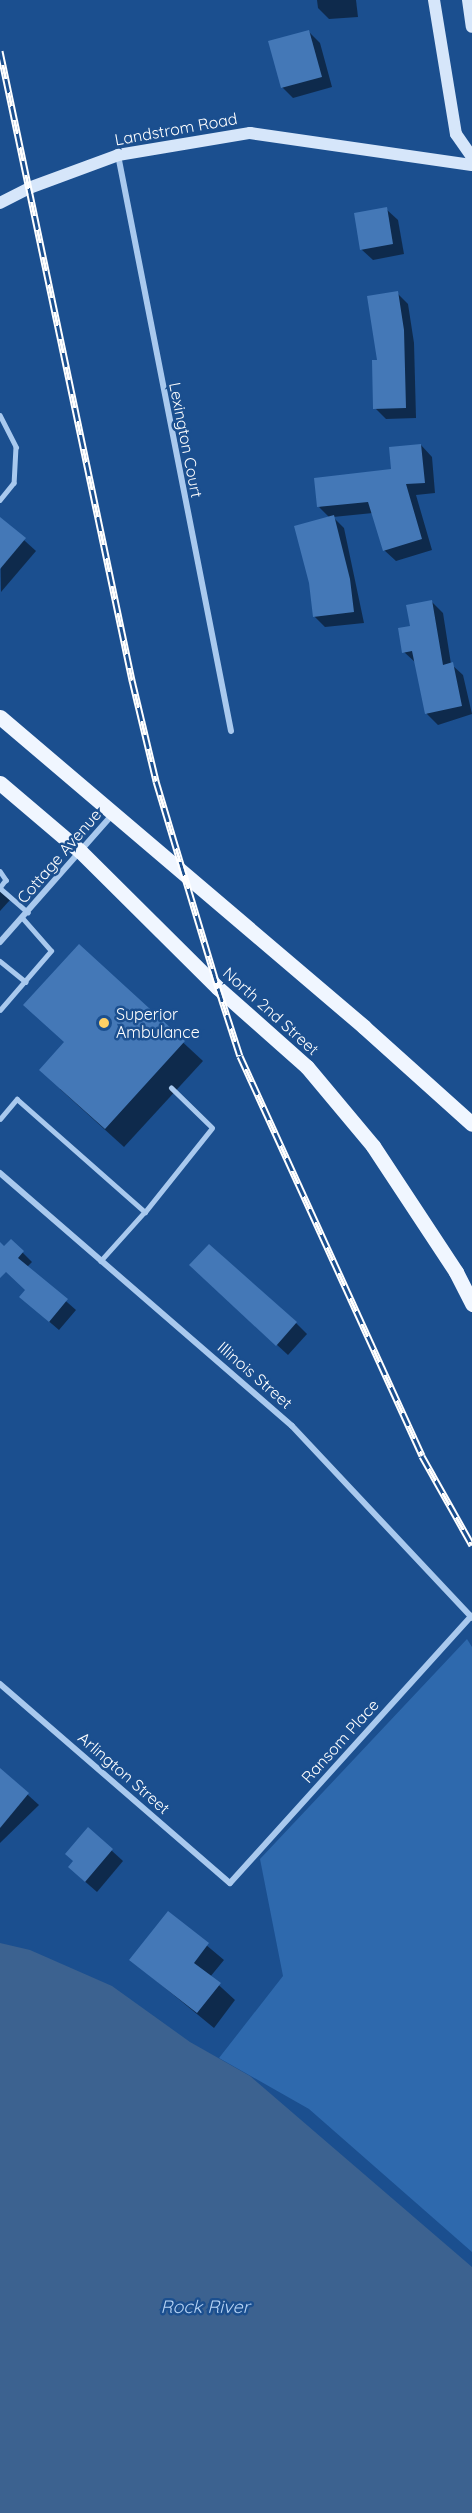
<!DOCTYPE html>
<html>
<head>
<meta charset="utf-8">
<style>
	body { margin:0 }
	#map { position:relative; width:472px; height:2513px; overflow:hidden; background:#1b4f8f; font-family:Quicksand,sans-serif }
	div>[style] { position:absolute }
	.green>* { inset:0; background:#2e69ad }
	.water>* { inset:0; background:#3c6290 }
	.shadow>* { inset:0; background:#0007 }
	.building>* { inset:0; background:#4478b7 }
	.lane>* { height:4.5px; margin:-2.25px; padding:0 2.25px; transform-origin:2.25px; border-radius:2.25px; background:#a9c9ee }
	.street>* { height:6px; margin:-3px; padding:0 3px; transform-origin:3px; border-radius:3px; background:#a9c9ee }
	.secondary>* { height:12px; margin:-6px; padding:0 6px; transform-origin:6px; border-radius:6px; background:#d6e6fa }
	.primary>* { height:15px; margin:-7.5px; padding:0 7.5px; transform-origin:7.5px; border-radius:7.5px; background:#f0f6ff }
	.rail>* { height:7px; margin-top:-3.5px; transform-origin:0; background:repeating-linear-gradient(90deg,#1b4f8f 0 14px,#fff 0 28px); box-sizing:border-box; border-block:2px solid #fff }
	.dots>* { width:16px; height:16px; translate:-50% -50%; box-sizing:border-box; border:3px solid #1b4f8f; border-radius:50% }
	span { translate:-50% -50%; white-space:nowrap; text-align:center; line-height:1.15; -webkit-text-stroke:5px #1b4f8f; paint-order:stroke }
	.street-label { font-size:16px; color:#fff }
	.poi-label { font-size:16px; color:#fff }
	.left { translate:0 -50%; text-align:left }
	.water-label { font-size:18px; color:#b5d3f5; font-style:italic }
</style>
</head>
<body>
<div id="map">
	<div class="green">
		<i style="clip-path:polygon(467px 1639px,472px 1647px,472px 2252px,309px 2109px,219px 2058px,283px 1976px,260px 1859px)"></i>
	</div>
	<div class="water">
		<i style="clip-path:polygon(0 1943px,30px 1950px,112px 1986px,190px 2042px,250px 2076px,472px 2267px,472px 2513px,0 2513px)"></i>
	</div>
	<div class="shadow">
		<i style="clip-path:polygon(317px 0,356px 0,358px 17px,329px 19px,318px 8px)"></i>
		<i style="clip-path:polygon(309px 32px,320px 43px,332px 87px,293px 98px,282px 87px)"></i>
		<i style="clip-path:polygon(386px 209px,398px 220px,404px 254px,373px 260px,361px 249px)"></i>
		<i style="clip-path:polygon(397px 293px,408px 304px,414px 343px,416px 418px,386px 419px,375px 408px,378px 361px)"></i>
		<i style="clip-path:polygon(421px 445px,432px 457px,435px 493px,416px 495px,432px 550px,396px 561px,384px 550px,373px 513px,333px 517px,344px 528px,364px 623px,325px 627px,314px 616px,330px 518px,319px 507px,393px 471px)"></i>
		<i style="clip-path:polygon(3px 521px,36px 551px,1px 592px,0 525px)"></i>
		<i style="clip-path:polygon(432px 602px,443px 613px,451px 664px,463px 675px,472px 714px,438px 725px,427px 714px,416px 663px,404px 652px,412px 628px)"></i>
		<i style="clip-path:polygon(0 890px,10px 900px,0 911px)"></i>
		<i style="clip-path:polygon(79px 946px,203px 1061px,124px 1147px,60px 1089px)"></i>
		<i style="clip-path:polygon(11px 1241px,32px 1262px,27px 1267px,76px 1310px,59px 1330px,31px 1306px,27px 1290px,0 1266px,0 1253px)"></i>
		<i style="clip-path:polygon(202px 1276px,296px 1323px,307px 1334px,288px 1355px)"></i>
		<i style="clip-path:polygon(7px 1776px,39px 1805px,0 1843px,0 1785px)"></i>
		<i style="clip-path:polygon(88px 1829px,123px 1861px,97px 1892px,81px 1878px,75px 1862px)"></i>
		<i style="clip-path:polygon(168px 1913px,224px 1960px,210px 1977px,235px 2000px,214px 2028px,131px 1960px)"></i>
	</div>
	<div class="building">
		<i style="clip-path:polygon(309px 30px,322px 77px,281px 88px,268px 41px)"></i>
		<i style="clip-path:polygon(387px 207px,393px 244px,360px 250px,354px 213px)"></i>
		<i style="clip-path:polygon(398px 291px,404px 330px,406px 408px,373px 409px,372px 360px,377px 360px,367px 296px)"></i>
		<i style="clip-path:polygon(421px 444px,425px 483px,406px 484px,422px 539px,383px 551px,368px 502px,317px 507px,314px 478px,391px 469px,389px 447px)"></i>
		<i style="clip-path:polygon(334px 515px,350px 579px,354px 612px,313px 617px,309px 583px,294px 526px)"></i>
		<i style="clip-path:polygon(0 517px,26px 538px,0 569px)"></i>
		<i style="clip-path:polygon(432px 600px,443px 665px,453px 662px,462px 706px,425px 714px,412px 651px,402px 653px,398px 628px,410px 626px,406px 605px)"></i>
		<i style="clip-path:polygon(79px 944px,185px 1041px,105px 1129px,39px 1070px,64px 1042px,23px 1005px)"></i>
		<i style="clip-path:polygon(11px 1239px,24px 1251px,18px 1258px,68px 1299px,49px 1322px,19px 1297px,25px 1290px,6px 1272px,0 1278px,0 1242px,4px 1246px)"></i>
		<i style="clip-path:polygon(209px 1244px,297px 1322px,276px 1346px,189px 1265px)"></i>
		<i style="clip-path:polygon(0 1768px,29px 1793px,0 1828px)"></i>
		<i style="clip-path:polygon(88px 1827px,113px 1849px,85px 1882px,68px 1867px,73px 1861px,65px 1854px)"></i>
		<i style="clip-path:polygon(168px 1911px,209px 1943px,194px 1963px,221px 1983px,197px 2013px,129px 1960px)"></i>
	</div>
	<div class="lane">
		<i style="left:0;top:415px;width:36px;rotate:63deg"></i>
		<i style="left:16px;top:447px;width:36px;rotate:93deg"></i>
		<i style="left:14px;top:483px;width:22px;rotate:129deg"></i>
		<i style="left:0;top:871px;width:11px;rotate:56deg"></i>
		<i style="left:6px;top:880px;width:10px;rotate:127deg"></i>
		<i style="left:0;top:888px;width:37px;rotate:41deg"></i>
		<i style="left:0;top:961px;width:33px;rotate:39deg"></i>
		<i style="left:0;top:1010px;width:78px;rotate:-49.2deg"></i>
		<i style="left:51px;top:951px;width:44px;rotate:-131.3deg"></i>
		<i style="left:0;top:1119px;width:26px;rotate:-50deg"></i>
		<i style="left:17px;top:1099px;width:171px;rotate:41.4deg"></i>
		<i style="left:145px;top:1212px;width:66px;rotate:131.9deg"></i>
		<i style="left:145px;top:1212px;width:107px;rotate:-51.4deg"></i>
		<i style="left:212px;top:1128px;width:57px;rotate:-135.7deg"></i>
	</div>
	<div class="street">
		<i style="left:118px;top:155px;width:587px;rotate:78.9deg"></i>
		<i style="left:0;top:942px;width:171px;rotate:-48.6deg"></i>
		<i style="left:0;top:1173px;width:386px;rotate:40.9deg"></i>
		<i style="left:292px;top:1426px;width:263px;rotate:46.8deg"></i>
		<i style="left:0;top:1684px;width:304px;rotate:40.9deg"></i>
		<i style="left:230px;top:1883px;width:360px;rotate:-47.9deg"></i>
	</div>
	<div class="secondary">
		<i style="left:434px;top:0;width:136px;rotate:80.7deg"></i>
		<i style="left:456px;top:134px;width:28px;rotate:55deg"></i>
		<i style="left:468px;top:0;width:27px;rotate:82deg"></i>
		<i style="left:0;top:203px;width:33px;rotate:-27deg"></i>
		<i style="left:29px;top:188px;width:95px;rotate:-20.3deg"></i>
		<i style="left:118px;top:155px;width:134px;rotate:-9.5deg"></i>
		<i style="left:250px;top:133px;width:224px;rotate:8.2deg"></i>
	</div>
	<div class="primary">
		<i style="left:0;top:717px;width:478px;rotate:40.4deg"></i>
		<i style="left:364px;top:1027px;width:145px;rotate:41.9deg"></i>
		<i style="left:0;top:783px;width:105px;rotate:40.4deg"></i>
		<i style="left:80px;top:851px;width:194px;rotate:44.8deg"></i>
		<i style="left:218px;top:988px;width:119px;rotate:41.6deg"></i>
		<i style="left:307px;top:1067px;width:103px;rotate:50.1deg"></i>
		<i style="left:373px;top:1146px;width:151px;rotate:56.6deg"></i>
		<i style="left:456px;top:1272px;width:36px;rotate:63deg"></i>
	</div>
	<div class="rail">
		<i style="left:0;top:51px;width:643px;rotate:78.15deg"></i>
		<i style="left:132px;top:680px;width:104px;rotate:76.6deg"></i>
		<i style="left:156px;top:781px;width:216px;rotate:73.3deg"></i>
		<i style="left:218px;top:988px;width:71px;rotate:72.1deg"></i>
		<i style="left:240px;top:1056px;width:439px;rotate:65.5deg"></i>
		<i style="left:422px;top:1456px;width:102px;rotate:60.7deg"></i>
	</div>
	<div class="dots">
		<i style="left:104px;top:1023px;background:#ffd166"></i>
	</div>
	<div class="street-label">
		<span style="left:176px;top:129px;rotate:-10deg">Landstrom Road</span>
		<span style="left:186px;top:440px;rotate:79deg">Lexington Court</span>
		<span style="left:59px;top:856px;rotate:-49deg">Cottage Avenue</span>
		<span style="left:271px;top:1011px;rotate:42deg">North 2nd Street</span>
		<span style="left:255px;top:1375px;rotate:41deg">Illinois Street</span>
		<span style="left:340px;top:1741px;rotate:-48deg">Ransom Place</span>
		<span style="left:124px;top:1773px;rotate:41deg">Arlington Street</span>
	</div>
	<div class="poi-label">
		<span class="left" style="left:116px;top:1023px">Superior<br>Ambulance</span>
	</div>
	<div class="water-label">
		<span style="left:205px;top:2307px">Rock River</span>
	</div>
</div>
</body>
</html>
